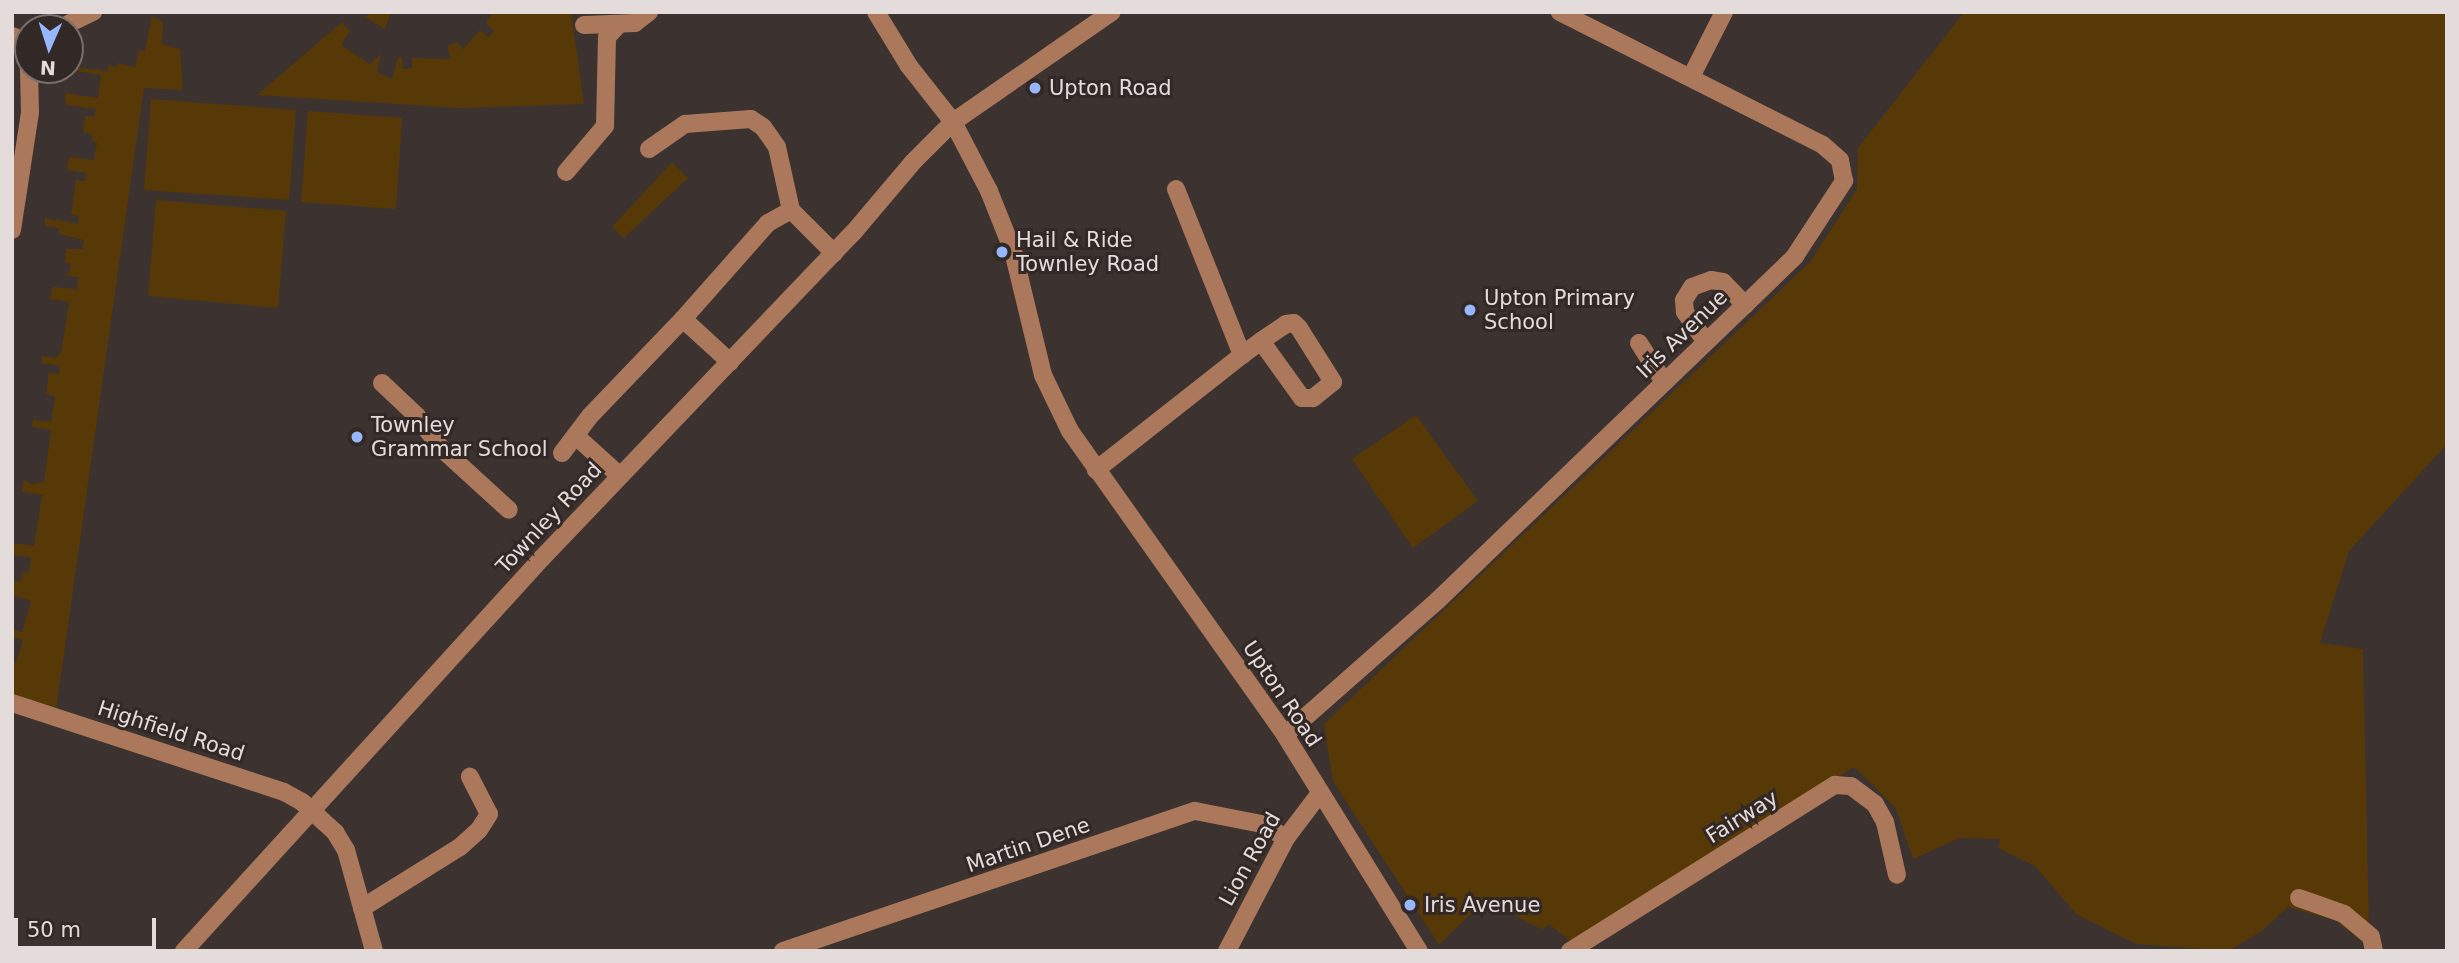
<!DOCTYPE html>
<html>
<head>
<meta charset="utf-8">
<style>
	body { margin:0 }
	#map { position:relative; width:2459px; height:963px; overflow:hidden; background:#3c3230; font-family:"DejaVu Sans",sans-serif }
	div>[style] { position:absolute }
	.green>* { inset:0; background:#573907 }
	.minor>* { height:18px; margin:-9px; padding:0 9px; transform-origin:9px; border-radius:9px; background:#ab785c }
	.dots>* { width:19px; height:19px; translate:-50% -50%; box-sizing:border-box; border:4px solid #322826; border-radius:50% }
	span { translate:-50% -50%; white-space:nowrap; text-align:center; line-height:1.15; -webkit-text-stroke:6px #322826; paint-order:stroke }
	.poi-label { font-size:21px; color:#e3dcdb }
	.left { translate:0 -50%; text-align:left }
	.street-label { font-size:21px; color:#e3dcdb }
	.frame { position:absolute; inset:0; border:14px solid #e3dcdb; pointer-events:none }
	.north { position:absolute; left:14px; top:14px; width:70px; height:70px; box-sizing:border-box; background:#322826; border:2px solid #79706e; border-radius:50%; rotate:183deg; font-size:19px; font-weight:700; line-height:28px; text-align:center; color:#e3dcdb }
	.north::after { content:''; display:block; margin:auto; width:24px; height:32px; background:#96b6fd; clip-path:polygon(50% 0,100% 100%,50% 72%,0 100%) }
	.scale { position:absolute; left:14px; top:918px; width:142px; height:32px; box-sizing:border-box; border:4px solid #e3dcdb; border-top:0; padding-left:9px; font-size:21px; line-height:24px; white-space:nowrap; color:#e3dcdb; -webkit-text-stroke:5px #322826; paint-order:stroke }
</style>
</head>
<body>
<div id="map">
	<div class="green">
		<i style="clip-path:polygon(371px 12px,391px 12px,385px 29px,365px 17px)"></i>
		<i style="clip-path:polygon(493px 12px,571px 12px,584px 104px,460px 108px,257px 95px,342px 22px,350px 31px,341px 45px,370px 64px,381px 54px,377px 72px,392px 79px,398px 57px,402px 57px,403px 69px,412px 68px,412px 58px,451px 59px,447px 47px,457px 42px,463px 49px,480px 30px,488px 37px,494px 31px,486px 23px)"></i>
		<i style="clip-path:polygon(1964px 12px,2447px 12px,2447px 444px,2349px 551px,2320px 643px,2363px 649px,2369px 931px,2362px 941px,2334px 920px,2288px 907px,2262px 931px,2228px 951px,2136px 944px,2076px 914px,2035px 866px,1998px 848px,2001px 839px,1959px 838px,1913px 859px,1896px 808px,1854px 767px,1570px 941px,1549px 924px,1542px 930px,1485px 900px,1439px 945px,1333px 781px,1324px 724px,1810px 262px,1857px 189px,1858px 148px)"></i>
		<i style="clip-path:polygon(152px 16px,163px 22px,162px 44px,180px 49px,183px 90px,144px 88px,56px 710px,12px 699px,12px 663px,16px 663px,23px 640px,12px 636px,12px 630px,22px 632px,31px 601px,12px 595px,15px 581px,21px 581px,22px 572px,29px 573px,31px 557px,12px 555px,12px 549px,15px 543px,34px 546px,42px 495px,22px 492px,24px 479px,30px 484px,44px 482px,51px 430px,32px 427px,33px 420px,51px 422px,55px 396px,46px 394px,49px 373px,59px 374px,60px 366px,41px 363px,42px 356px,55px 358px,61px 353px,69px 302px,50px 299px,52px 287px,77px 289px,78px 277px,63px 275px,69px 273px,71px 264px,65px 263px,66px 249px,82px 249px,84px 240px,59px 234px,59px 228px,45px 226px,45px 218px,78px 224px,79px 216px,71px 215px,76px 180px,85px 181px,86px 173px,67px 170px,69px 157px,94px 160px,97px 142px,92px 141px,92px 134px,83px 133px,85px 116px,94px 117px,96px 109px,66px 105px,65px 97px,65px 93px,98px 98px,101px 75px,71px 70px,71px 67px,107px 71px,109px 65px,116px 67px,118px 63px,135px 67px,139px 50px,145px 51px)"></i>
		<i style="clip-path:polygon(151px 99px,296px 110px,289px 200px,144px 190px)"></i>
		<i style="clip-path:polygon(308px 111px,402px 118px,396px 209px,301px 202px)"></i>
		<i style="clip-path:polygon(672px 162px,688px 178px,624px 238px,612px 227px)"></i>
		<i style="clip-path:polygon(156px 200px,286px 211px,278px 308px,148px 296px)"></i>
		<i style="clip-path:polygon(1416px 415px,1478px 501px,1413px 548px,1352px 459px)"></i>
	</div>
	<div class="minor">
		<i style="left:876px;top:12px;width:63px;rotate:58.6deg"></i>
		<i style="left:909px;top:66px;width:71px;rotate:51.8deg"></i>
		<i style="left:953px;top:122px;width:78px;rotate:62.4deg"></i>
		<i style="left:989px;top:191px;width:65px;rotate:68.2deg"></i>
		<i style="left:1013px;top:251px;width:128px;rotate:76.4deg"></i>
		<i style="left:1043px;top:375px;width:62px;rotate:64.3deg"></i>
		<i style="left:1070px;top:431px;width:372px;rotate:54.7deg"></i>
		<i style="left:1285px;top:735px;width:254px;rotate:58.2deg"></i>
		<i style="left:584px;top:25px;width:51px;rotate:-2.2deg"></i>
		<i style="left:635px;top:23px;width:18px;rotate:-38deg"></i>
		<i style="left:60px;top:28px;width:37px;rotate:-26deg"></i>
		<i style="left:12px;top:36px;width:17px;rotate:21deg"></i>
		<i style="left:1691px;top:77px;width:73px;rotate:-63.1deg"></i>
		<i style="left:649px;top:149px;width:44px;rotate:-34.8deg"></i>
		<i style="left:685px;top:124px;width:66px;rotate:-4.3deg"></i>
		<i style="left:751px;top:119px;width:14px;rotate:34deg"></i>
		<i style="left:763px;top:127px;width:24px;rotate:55deg"></i>
		<i style="left:777px;top:147px;width:65px;rotate:77.5deg"></i>
		<i style="left:566px;top:172px;width:60px;rotate:-49.7deg"></i>
		<i style="left:605px;top:126px;width:89px;rotate:-88.7deg"></i>
		<i style="left:607px;top:37px;width:16px;rotate:-47deg"></i>
		<i style="left:1176px;top:189px;width:179px;rotate:68.3deg"></i>
		<i style="left:12px;top:230px;width:119px;rotate:-81.3deg"></i>
		<i style="left:30px;top:112px;width:42px;rotate:-91.4deg"></i>
		<i style="left:683px;top:319px;width:128px;rotate:-48.5deg"></i>
		<i style="left:768px;top:223px;width:26px;rotate:-29deg"></i>
		<i style="left:791px;top:210px;width:61px;rotate:45deg"></i>
		<i style="left:1706px;top:342px;width:37px;rotate:-125deg"></i>
		<i style="left:1685px;top:312px;width:12px;rotate:-95deg"></i>
		<i style="left:1684px;top:300px;width:15px;rotate:-58deg"></i>
		<i style="left:1692px;top:287px;width:20px;rotate:-20deg"></i>
		<i style="left:1711px;top:280px;width:12px;rotate:9deg"></i>
		<i style="left:1723px;top:282px;width:32px;rotate:46deg"></i>
		<i style="left:1639px;top:343px;width:46px;rotate:57.3deg"></i>
		<i style="left:382px;top:383px;width:47px;rotate:43.3deg"></i>
		<i style="left:416px;top:415px;width:40px;rotate:53deg"></i>
		<i style="left:440px;top:447px;width:93px;rotate:42.4deg"></i>
		<i style="left:577px;top:437px;width:58px;rotate:42.2deg"></i>
		<i style="left:562px;top:453px;width:46px;rotate:-52.9deg"></i>
		<i style="left:590px;top:416px;width:134px;rotate:-46.2deg"></i>
		<i style="left:683px;top:319px;width:64px;rotate:42.5deg"></i>
		<i style="left:1096px;top:470px;width:186px;rotate:-38.2deg"></i>
		<i style="left:1242px;top:355px;width:24px;rotate:-36deg"></i>
		<i style="left:1261px;top:341px;width:30px;rotate:-34deg"></i>
		<i style="left:1286px;top:324px;width:8px;rotate:-7deg"></i>
		<i style="left:1294px;top:323px;width:7px;rotate:45deg"></i>
		<i style="left:1299px;top:328px;width:64px;rotate:57.8deg"></i>
		<i style="left:1333px;top:382px;width:26px;rotate:141deg"></i>
		<i style="left:1313px;top:398px;width:11px;rotate:180deg"></i>
		<i style="left:1302px;top:398px;width:70px;rotate:-125.7deg"></i>
		<i style="left:12px;top:703px;width:286px;rotate:18.1deg"></i>
		<i style="left:284px;top:792px;width:21px;rotate:29deg"></i>
		<i style="left:302px;top:802px;width:45px;rotate:42.3deg"></i>
		<i style="left:335px;top:832px;width:21px;rotate:59deg"></i>
		<i style="left:346px;top:850px;width:105px;rotate:74.5deg"></i>
		<i style="left:1285px;top:735px;width:203px;rotate:-41.4deg"></i>
		<i style="left:1437px;top:601px;width:497px;rotate:-43.9deg"></i>
		<i style="left:1795px;top:256px;width:90px;rotate:-56.8deg"></i>
		<i style="left:1844px;top:181px;width:21px;rotate:-101deg"></i>
		<i style="left:1840px;top:160px;width:23px;rotate:-139deg"></i>
		<i style="left:1823px;top:145px;width:295px;rotate:-153.2deg"></i>
		<i style="left:2299px;top:898px;width:48px;rotate:19.6deg"></i>
		<i style="left:2344px;top:914px;width:35px;rotate:40deg"></i>
		<i style="left:2371px;top:937px;width:14px;rotate:78deg"></i>
		<i style="left:362px;top:908px;width:115px;rotate:-31.9deg"></i>
		<i style="left:460px;top:847px;width:25px;rotate:-42deg"></i>
		<i style="left:479px;top:830px;width:19px;rotate:-58deg"></i>
		<i style="left:489px;top:814px;width:42px;rotate:-117.2deg"></i>
		<i style="left:184px;top:951px;width:532px;rotate:-47.67deg"></i>
		<i style="left:542px;top:558px;width:450px;rotate:-46.3deg"></i>
		<i style="left:853px;top:233px;width:93px;rotate:-49.8deg"></i>
		<i style="left:913px;top:162px;width:57px;rotate:-45deg"></i>
		<i style="left:953px;top:122px;width:193px;rotate:-34.7deg"></i>
		<i style="left:783px;top:951px;width:435px;rotate:-18.8deg"></i>
		<i style="left:1195px;top:811px;width:68px;rotate:11deg"></i>
		<i style="left:1262px;top:824px;width:28px;rotate:30deg"></i>
		<i style="left:1227px;top:951px;width:127px;rotate:-62.4deg"></i>
		<i style="left:1286px;top:838px;width:56px;rotate:-52.9deg"></i>
		<i style="left:1570px;top:951px;width:313px;rotate:-32.1deg"></i>
		<i style="left:1835px;top:785px;width:16px;rotate:4deg"></i>
		<i style="left:1851px;top:786px;width:30px;rotate:37deg"></i>
		<i style="left:1875px;top:804px;width:21px;rotate:61deg"></i>
		<i style="left:1885px;top:822px;width:54px;rotate:77.2deg"></i>
	</div>
	<div class="dots">
		<i style="left:1035px;top:88px;background:#96b6fd"></i>
		<i style="left:1002px;top:252px;background:#96b6fd"></i>
		<i style="left:1470px;top:310px;background:#96b6fd"></i>
		<i style="left:357px;top:437px;background:#96b6fd"></i>
		<i style="left:1410px;top:905px;background:#96b6fd"></i>
	</div>
	<div class="poi-label">
		<span class="left" style="left:1049px;top:88px">Upton Road</span>
		<span class="left" style="left:1016px;top:252px">Hail &amp; Ride<br>Townley Road</span>
		<span class="left" style="left:1484px;top:310px">Upton Primary<br>School</span>
		<span class="left" style="left:371px;top:437px">Townley<br>Grammar School</span>
		<span class="left" style="left:1424px;top:905px">Iris Avenue</span>
	</div>
	<div class="street-label">
		<span style="left:1682px;top:334px;rotate:-44deg">Iris Avenue</span>
		<span style="left:549px;top:518px;rotate:-47deg">Townley Road</span>
		<span style="left:1282px;top:694px;rotate:56deg">Upton Road</span>
		<span style="left:171px;top:731px;rotate:18deg">Highfield Road</span>
		<span style="left:1742px;top:817px;rotate:-32deg">Fairway</span>
		<span style="left:1028px;top:845px;rotate:-19deg">Martin Dene</span>
		<span style="left:1250px;top:859px;rotate:-61deg">Lion Road</span>
	</div>
	<div class="frame"></div>
	<div class="north">N</div>
	<div class="scale">50 m</div>
</div>
</body>
</html>
